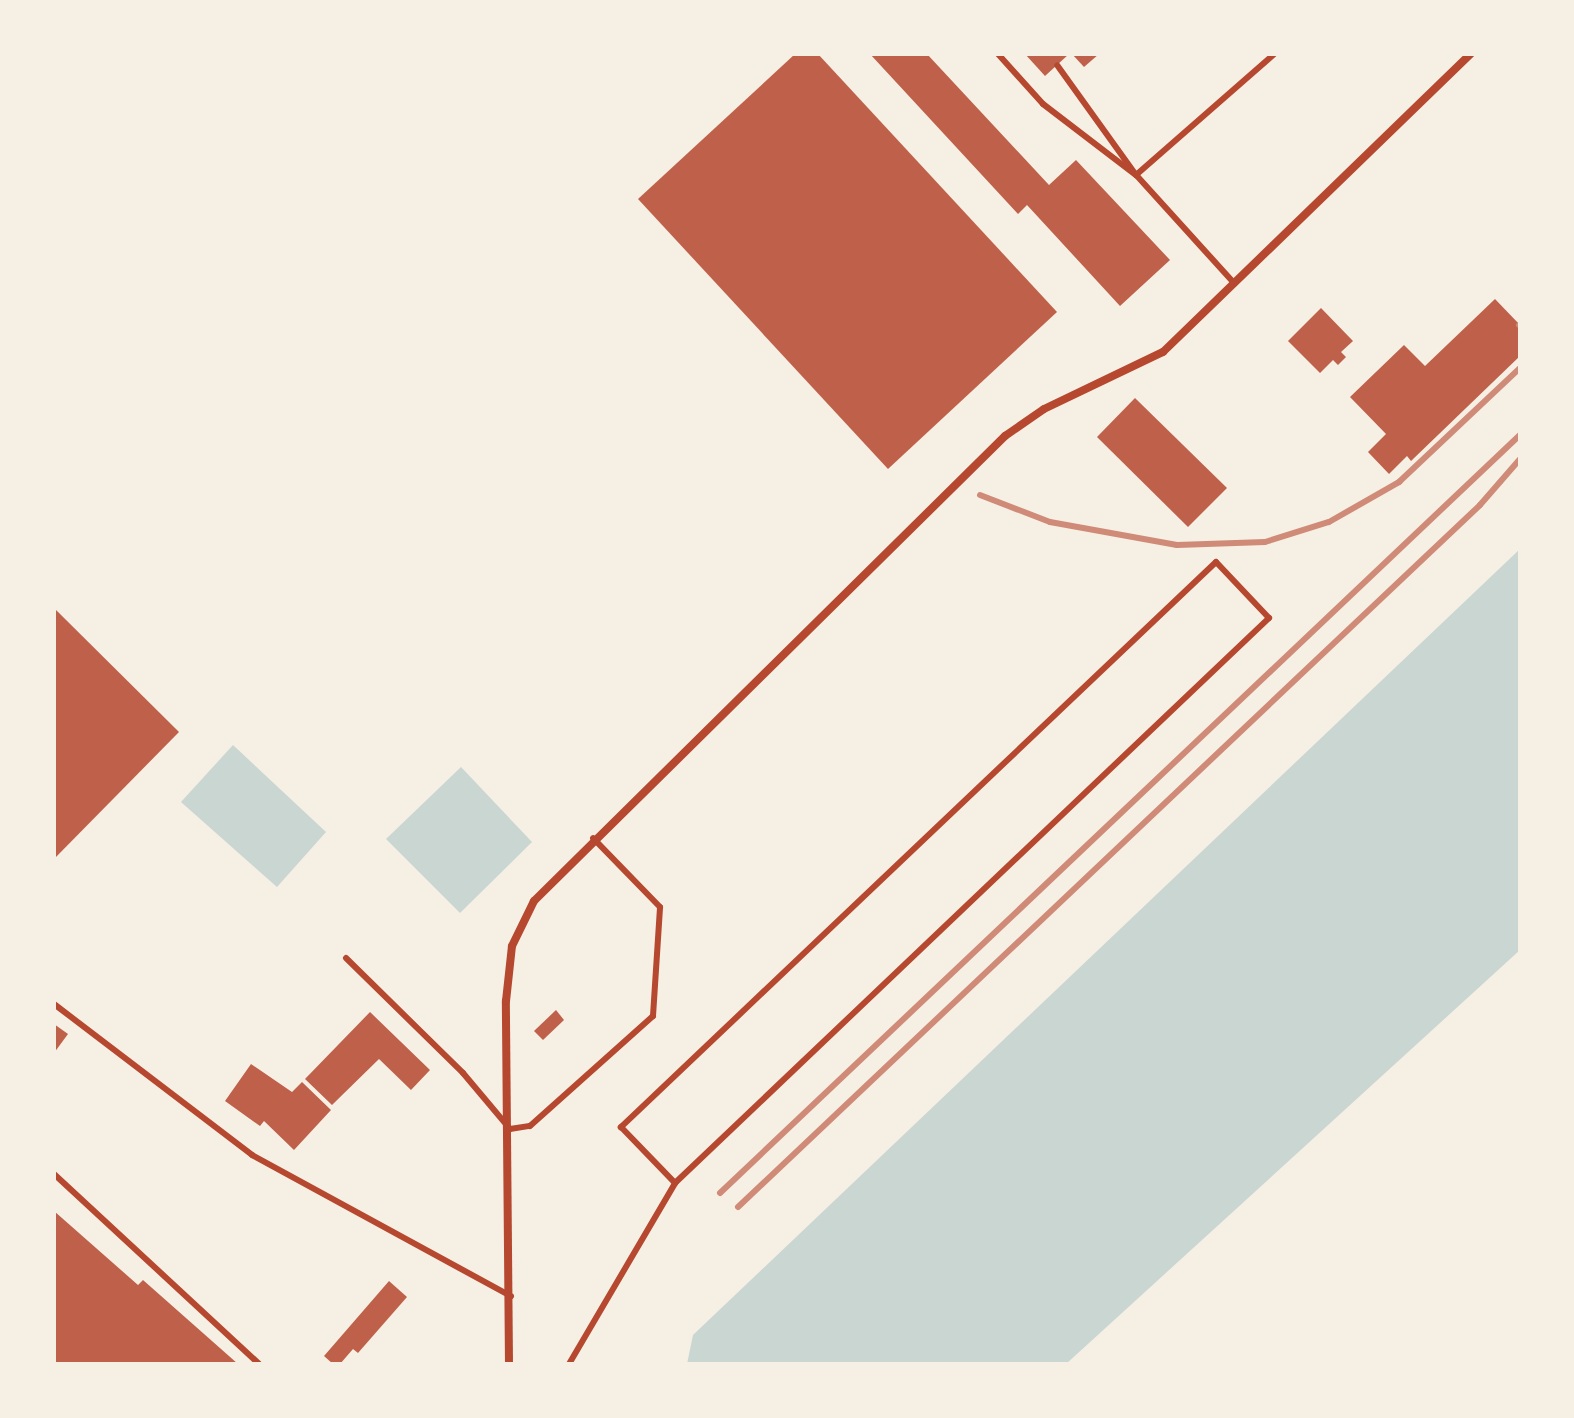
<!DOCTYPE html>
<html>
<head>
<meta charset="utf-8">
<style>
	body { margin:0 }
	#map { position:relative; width:1574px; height:1418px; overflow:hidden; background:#f6efe4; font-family:"Source Serif 4",serif }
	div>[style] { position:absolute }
	.water>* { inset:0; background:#c9d6d2 }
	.building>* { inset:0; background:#bf614a }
	.service>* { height:6px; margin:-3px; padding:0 3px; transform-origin:3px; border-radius:3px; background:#b5482f }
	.minor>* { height:8px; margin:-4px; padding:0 4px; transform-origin:4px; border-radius:4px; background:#b5482f }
	.rail>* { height:6px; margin:-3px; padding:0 3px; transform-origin:3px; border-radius:3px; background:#cf8b77 }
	span { translate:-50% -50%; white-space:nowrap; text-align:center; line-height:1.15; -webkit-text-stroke:8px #f6efe4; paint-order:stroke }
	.frame { position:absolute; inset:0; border:56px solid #f6efe4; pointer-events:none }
</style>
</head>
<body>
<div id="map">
	<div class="water">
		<i style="clip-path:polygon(1520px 549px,1520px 950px,1066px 1364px,687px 1364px,693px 1335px)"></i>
		<i style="clip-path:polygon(233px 745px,326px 832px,277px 887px,181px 802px)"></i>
		<i style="clip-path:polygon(461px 767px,532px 842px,460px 913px,386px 839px)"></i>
	</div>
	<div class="building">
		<i style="clip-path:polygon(795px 54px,818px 54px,1057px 312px,888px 469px,638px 199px)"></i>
		<i style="clip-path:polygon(870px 54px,927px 54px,1049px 185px,1076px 160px,1170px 260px,1120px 306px,1027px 205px,1018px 214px)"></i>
		<i style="clip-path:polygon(1025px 54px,1069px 54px,1045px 76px)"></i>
		<i style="clip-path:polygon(1072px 54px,1099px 54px,1084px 67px)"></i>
		<i style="clip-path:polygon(1495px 299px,1520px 325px,1520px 356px,1411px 461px,1407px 456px,1389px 474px,1368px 452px,1386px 434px,1350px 397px,1404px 345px,1425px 366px)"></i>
		<i style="clip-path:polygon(1321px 308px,1353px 341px,1341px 352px,1346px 357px,1338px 365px,1333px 360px,1320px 373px,1288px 341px)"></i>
		<i style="clip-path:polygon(1135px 398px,1227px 488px,1188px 527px,1097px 437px)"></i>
		<i style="clip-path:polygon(54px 608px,179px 732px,54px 859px)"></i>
		<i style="clip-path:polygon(556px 1010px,564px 1020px,543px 1040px,534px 1031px)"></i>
		<i style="clip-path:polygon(370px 1012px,430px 1070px,411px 1090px,379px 1059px,332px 1105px,305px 1079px)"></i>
		<i style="clip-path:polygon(54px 1024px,68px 1034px,54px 1053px)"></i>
		<i style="clip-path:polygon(251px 1064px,292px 1092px,302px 1082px,331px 1110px,294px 1150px,264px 1121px,260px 1126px,225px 1101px)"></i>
		<i style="clip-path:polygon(54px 1211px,138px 1285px,143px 1280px,238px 1364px,54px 1364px)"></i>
		<i style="clip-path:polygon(389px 1281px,407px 1297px,358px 1353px,353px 1349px,340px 1364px,333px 1364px,324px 1356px)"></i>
	</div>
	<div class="service">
		<i style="left:998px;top:54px;width:67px;rotate:48deg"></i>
		<i style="left:1043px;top:104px;width:117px;rotate:37.4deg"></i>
		<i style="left:1136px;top:175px;width:135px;rotate:-125.7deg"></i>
		<i style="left:1234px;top:283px;width:146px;rotate:-132.2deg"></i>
		<i style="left:1136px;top:175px;width:184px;rotate:-41.2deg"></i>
		<i style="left:346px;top:958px;width:164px;rotate:44.5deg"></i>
		<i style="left:463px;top:1073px;width:73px;rotate:50deg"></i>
		<i style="left:510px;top:1129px;width:20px;rotate:-9deg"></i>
		<i style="left:530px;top:1126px;width:165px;rotate:-41.8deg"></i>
		<i style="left:653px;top:1016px;width:109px;rotate:-86.3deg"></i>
		<i style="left:660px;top:907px;width:96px;rotate:-134.2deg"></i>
		<i style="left:54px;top:1004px;width:249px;rotate:37.3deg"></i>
		<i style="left:252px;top:1155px;width:295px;rotate:28.6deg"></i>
		<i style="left:54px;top:1174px;width:280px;rotate:42.8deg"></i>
		<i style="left:569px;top:1364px;width:210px;rotate:-59.6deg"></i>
		<i style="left:675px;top:1183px;width:820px;rotate:-43.57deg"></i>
		<i style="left:1269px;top:618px;width:77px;rotate:-133.4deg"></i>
		<i style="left:1216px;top:562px;width:821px;rotate:136.48deg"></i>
		<i style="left:621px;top:1127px;width:78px;rotate:46deg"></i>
	</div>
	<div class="minor">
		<i style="left:509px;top:1364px;width:363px;rotate:-90.5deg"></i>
		<i style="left:506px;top:1001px;width:55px;rotate:-83.8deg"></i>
		<i style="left:512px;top:946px;width:50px;rotate:-63.9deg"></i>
		<i style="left:534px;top:901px;width:662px;rotate:-44.63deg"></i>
		<i style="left:1005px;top:436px;width:47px;rotate:-34.7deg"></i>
		<i style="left:1044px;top:409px;width:132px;rotate:-25.6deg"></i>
		<i style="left:1163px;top:352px;width:428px;rotate:-44.1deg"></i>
	</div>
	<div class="rail">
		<i style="left:1519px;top:325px;width:1px;rotate:-45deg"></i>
		<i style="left:980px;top:495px;width:75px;rotate:21.1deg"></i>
		<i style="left:1050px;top:522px;width:129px;rotate:10.3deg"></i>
		<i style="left:1177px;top:545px;width:88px;rotate:-2deg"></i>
		<i style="left:1265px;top:542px;width:67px;rotate:-17.4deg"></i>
		<i style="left:1329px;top:522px;width:81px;rotate:-29.7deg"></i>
		<i style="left:1399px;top:482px;width:166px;rotate:-43.3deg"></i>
		<i style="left:720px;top:1193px;width:1102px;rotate:-43.46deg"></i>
		<i style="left:738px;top:1207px;width:1021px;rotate:-43.41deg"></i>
		<i style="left:1480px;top:505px;width:61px;rotate:-49deg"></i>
	</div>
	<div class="frame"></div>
</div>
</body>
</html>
